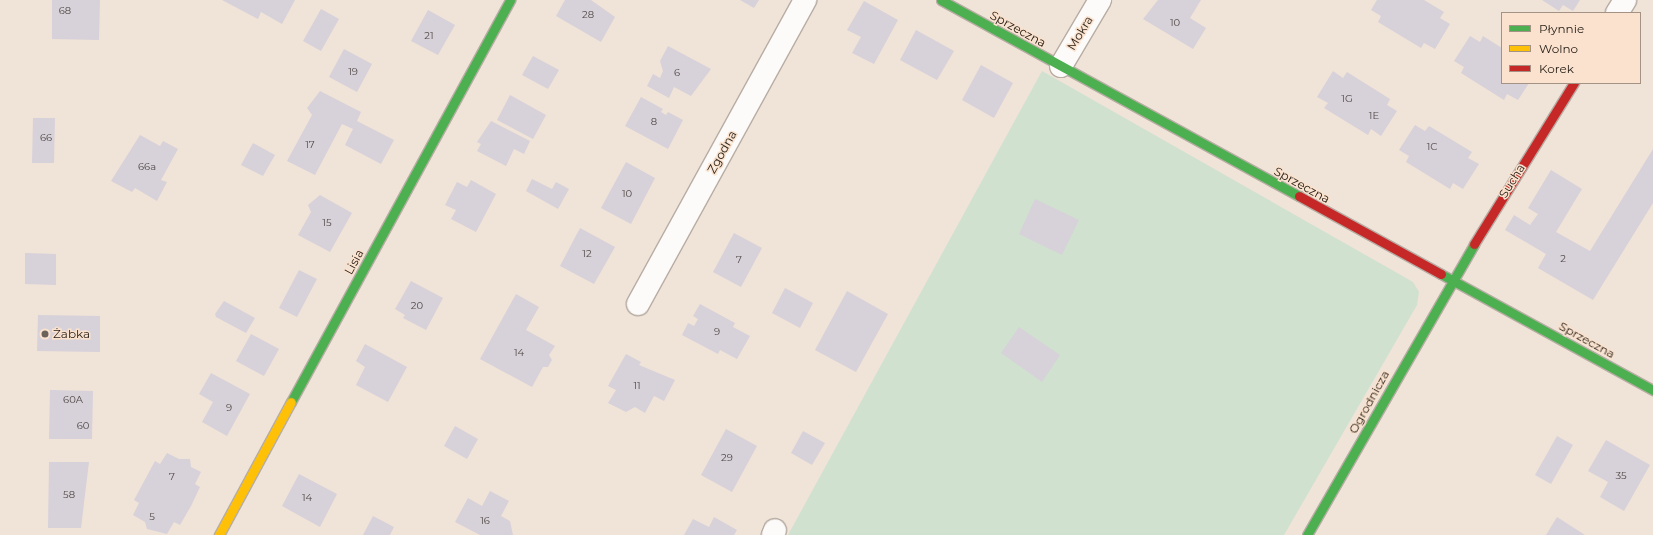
<!DOCTYPE html>
<html>
<head>
<meta charset="utf-8">
<style>
	body { margin:0 }
	#map { position:relative; width:1653px; height:535px; overflow:hidden; background:#f0e3d8; font-family:Montserrat,sans-serif }
	div>[style] { position:absolute }
	.green>* { inset:0; background:#d0e1cf }
	.building>* { inset:0; background:#d7d1d9 }
	.roads { filter:drop-shadow(1px 0 #b7ada4) drop-shadow(-1px 0 #b7ada4) drop-shadow(0 1px #b7ada4) drop-shadow(0 -1px #b7ada4) }
	.street>* { height:22px; margin:-11px; padding:0 11px; transform-origin:11px; border-radius:11px; background:#fdfbf9 }
	.fast>* { height:9px; margin:-4.5px; padding:0 4.5px; transform-origin:4.5px; border-radius:4.5px; background:#4caf50 }
	.slow>* { height:9px; margin:-4.5px; padding:0 4.5px; transform-origin:4.5px; border-radius:4.5px; background:#ffc107 }
	.jam>* { height:9px; margin:-4.5px; padding:0 4.5px; transform-origin:4.5px; border-radius:4.5px; background:#c62828 }
	.dots>* { width:11px; height:11px; translate:-50% -50%; box-sizing:border-box; border:2px solid #fae2ce; border-radius:50% }
	span { translate:-50% -50%; white-space:nowrap; text-align:center; line-height:1.15; -webkit-text-stroke:3px #fae2ce; paint-order:stroke }
	.number-label { font-size:10px; color:#514945 }
	.number-label span { -webkit-text-stroke-width:0 }
	.street-label { font-size:12px; color:#241c14 }
	.poi-label { font-size:12px; color:#241c14 }
	.left { translate:0 -50%; text-align:left }
	.legend { position:absolute; left:1501px; top:12px; width:140px; height:72px; box-sizing:border-box; background:#fae2ce; border:1px solid #a49384; margin:0; padding:5px 7px; list-style:none; font-size:12px; color:#241c14 }
	.legend li { display:flex; align-items:center; gap:8px; height:20px }
	.legend b { width:20px; border:1px solid #a49384 }
</style>
</head>
<body>
<div id="map">
	<div class="green">
		<i style="clip-path:polygon(1042px 71px,1413px 282px,1419px 292px,1417px 305px,1284px 535px,788px 535px)"></i>
	</div>
	<div class="building">
		<i style="clip-path:polygon(52px 0,100px 0,99px 40px,52px 39px)"></i>
		<i style="clip-path:polygon(222px 0,295px 0,282px 24px,261px 12px,258px 19px)"></i>
		<i style="clip-path:polygon(565px 0,591px 0,615px 17px,601px 42px,556px 16px)"></i>
		<i style="clip-path:polygon(740px 0,759px 0,754px 8px)"></i>
		<i style="clip-path:polygon(1158px 0,1201px 0,1190px 18px,1206px 28px,1193px 49px,1143px 19px)"></i>
		<i style="clip-path:polygon(1377px 0,1424px 0,1444px 12px,1440px 18px,1450px 24px,1435px 49px,1424px 43px,1421px 48px,1378px 22px,1381px 16px,1371px 10px)"></i>
		<i style="clip-path:polygon(1542px 0,1580px 0,1573px 11px,1563px 5px,1559px 11px)"></i>
		<i style="clip-path:polygon(864px 1px,898px 20px,874px 64px,852px 53px,861px 37px,847px 30px)"></i>
		<i style="clip-path:polygon(321px 9px,339px 19px,321px 51px,303px 41px)"></i>
		<i style="clip-path:polygon(428px 10px,455px 25px,438px 55px,411px 41px)"></i>
		<i style="clip-path:polygon(916px 30px,954px 51px,937px 80px,900px 60px)"></i>
		<i style="clip-path:polygon(1470px 36px,1480px 42px,1483px 36px,1502px 48px,1502px 83px,1529px 83px,1518px 100px,1507px 94px,1504px 100px,1461px 73px,1464px 67px,1454px 61px)"></i>
		<i style="clip-path:polygon(668px 46px,711px 69px,691px 96px,674px 87px,669px 98px,647px 86px,653px 74px,660px 78px,663px 71px,660px 61px)"></i>
		<i style="clip-path:polygon(344px 49px,372px 64px,357px 92px,329px 77px)"></i>
		<i style="clip-path:polygon(533px 56px,559px 70px,548px 89px,522px 75px)"></i>
		<i style="clip-path:polygon(981px 65px,1013px 83px,994px 118px,962px 100px)"></i>
		<i style="clip-path:polygon(1333px 71px,1343px 78px,1347px 72px,1390px 99px,1387px 105px,1397px 111px,1381px 136px,1371px 129px,1368px 135px,1324px 108px,1328px 103px,1317px 97px)"></i>
		<i style="clip-path:polygon(320px 91px,361px 112px,357px 121px,394px 140px,381px 164px,345px 145px,353px 129px,342px 124px,315px 175px,287px 161px,312px 115px,307px 108px)"></i>
		<i style="clip-path:polygon(510px 95px,546px 115px,533px 139px,497px 120px)"></i>
		<i style="clip-path:polygon(641px 97px,663px 109px,661px 112px,666px 115px,668px 112px,683px 120px,668px 149px,625px 126px)"></i>
		<i style="clip-path:polygon(33px 118px,55px 118px,54px 163px,32px 163px)"></i>
		<i style="clip-path:polygon(491px 121px,530px 141px,524px 154px,514px 149px,506px 166px,477px 151px,481px 144px,477px 142px)"></i>
		<i style="clip-path:polygon(1415px 125px,1425px 131px,1429px 126px,1472px 152px,1468px 158px,1479px 164px,1463px 189px,1453px 183px,1450px 189px,1406px 162px,1409px 156px,1399px 150px)"></i>
		<i style="clip-path:polygon(140px 135px,160px 146px,163px 141px,178px 149px,161px 180px,167px 182px,157px 201px,135px 188px,132px 192px,111px 181px)"></i>
		<i style="clip-path:polygon(253px 143px,275px 155px,263px 176px,241px 165px)"></i>
		<i style="clip-path:polygon(1653px 149px,1653px 203px,1593px 300px,1538px 268px,1546px 254px,1505px 230px,1514px 215px,1530px 225px,1538px 214px,1528px 208px,1551px 170px,1582px 189px,1556px 232px,1590px 251px)"></i>
		<i style="clip-path:polygon(626px 162px,655px 178px,631px 224px,601px 208px)"></i>
		<i style="clip-path:polygon(532px 179px,552px 189px,556px 182px,569px 189px,558px 209px,526px 191px)"></i>
		<i style="clip-path:polygon(471px 180px,496px 194px,476px 232px,451px 219px,456px 210px,445px 205px,457px 182px,467px 187px)"></i>
		<i style="clip-path:polygon(320px 195px,352px 213px,330px 252px,298px 235px,311px 212px,308px 205px)"></i>
		<i style="clip-path:polygon(1035px 199px,1079px 220px,1062px 255px,1019px 234px)"></i>
		<i style="clip-path:polygon(580px 228px,615px 247px,594px 284px,560px 266px)"></i>
		<i style="clip-path:polygon(734px 233px,762px 248px,741px 287px,713px 272px)"></i>
		<i style="clip-path:polygon(25px 253px,56px 254px,56px 285px,25px 284px)"></i>
		<i style="clip-path:polygon(299px 270px,317px 279px,297px 317px,279px 308px)"></i>
		<i style="clip-path:polygon(411px 281px,443px 298px,426px 330px,403px 318px,405px 315px,395px 309px)"></i>
		<i style="clip-path:polygon(785px 288px,813px 303px,800px 328px,772px 313px)"></i>
		<i style="clip-path:polygon(847px 291px,888px 314px,856px 372px,815px 350px)"></i>
		<i style="clip-path:polygon(516px 294px,539px 307px,526px 330px,555px 346px,549px 355px,552px 360px,548px 367px,543px 367px,532px 387px,480px 359px)"></i>
		<i style="clip-path:polygon(224px 301px,255px 318px,246px 333px,216px 317px,215px 314px)"></i>
		<i style="clip-path:polygon(700px 304px,735px 323px,733px 327px,750px 336px,737px 359px,720px 350px,718px 354px,682px 335px,688px 323px,694px 326px,698px 319px,693px 316px)"></i>
		<i style="clip-path:polygon(38px 315px,100px 316px,100px 352px,37px 351px)"></i>
		<i style="clip-path:polygon(1019px 327px,1060px 355px,1042px 382px,1001px 353px)"></i>
		<i style="clip-path:polygon(251px 334px,279px 349px,264px 376px,236px 361px)"></i>
		<i style="clip-path:polygon(365px 344px,407px 367px,388px 402px,356px 385px,365px 367px,356px 361px)"></i>
		<i style="clip-path:polygon(626px 354px,641px 362px,639px 365px,675px 380px,664px 401px,654px 396px,645px 413px,635px 407px,626px 412px,608px 403px,616px 390px,608px 386px)"></i>
		<i style="clip-path:polygon(211px 373px,250px 394px,227px 436px,202px 422px,213px 402px,199px 394px)"></i>
		<i style="clip-path:polygon(50px 390px,93px 391px,92px 439px,49px 439px)"></i>
		<i style="clip-path:polygon(455px 426px,478px 439px,467px 459px,444px 446px)"></i>
		<i style="clip-path:polygon(726px 429px,757px 446px,732px 492px,701px 475px)"></i>
		<i style="clip-path:polygon(803px 431px,825px 443px,812px 465px,791px 453px)"></i>
		<i style="clip-path:polygon(1557px 436px,1573px 445px,1551px 484px,1535px 475px)"></i>
		<i style="clip-path:polygon(1606px 440px,1650px 465px,1624px 511px,1600px 497px,1608px 482px,1588px 471px)"></i>
		<i style="clip-path:polygon(167px 453px,179px 459px,190px 459px,191px 467px,201px 472px,195px 484px,200px 487px,191px 506px,180px 525px,174px 522px,167px 534px,147px 529px,145px 522px,133px 515px,139px 503px,134px 500px,155px 461px,160px 464px)"></i>
		<i style="clip-path:polygon(49px 462px,89px 462px,81px 528px,48px 528px)"></i>
		<i style="clip-path:polygon(299px 474px,337px 494px,320px 527px,282px 506px)"></i>
		<i style="clip-path:polygon(490px 491px,509px 501px,501px 516px,510px 521px,513px 535px,480px 535px,455px 522px,468px 498px,482px 506px)"></i>
		<i style="clip-path:polygon(373px 516px,394px 527px,390px 535px,363px 535px)"></i>
		<i style="clip-path:polygon(714px 517px,737px 530px,734px 535px,684px 535px,693px 519px,709px 527px)"></i>
		<i style="clip-path:polygon(1557px 517px,1585px 535px,1546px 535px)"></i>
	</div>
	<div class="roads">
		<div class="street">
			<i style="left:1617px;top:13px;width:15px;rotate:-58deg"></i>
			<i style="left:1061px;top:66px;width:77px;rotate:-59.4deg"></i>
			<i style="left:638px;top:304px;width:347px;rotate:-61.2deg"></i>
			<i style="left:773px;top:535px;width:5px;rotate:-68deg"></i>
		</div>
		<div class="fast">
			<i style="left:941px;top:0;width:408px;rotate:28.7deg"></i>
			<i style="left:1441px;top:274px;width:242px;rotate:28.7deg"></i>
			<i style="left:291px;top:402px;width:458px;rotate:-61.4deg"></i>
			<i style="left:1307px;top:535px;width:336px;rotate:-60.1deg"></i>
		</div>
		<div class="slow">
			<i style="left:219px;top:535px;width:151px;rotate:-61.6deg"></i>
		</div>
		<div class="jam">
			<i style="left:1299px;top:196px;width:162px;rotate:28.8deg"></i>
			<i style="left:1474px;top:244px;width:190px;rotate:-58.2deg"></i>
		</div>
	</div>
	<div class="dots">
		<i style="left:45px;top:334px;background:#6b6259"></i>
	</div>
	<div class="number-label">
		<span style="left:65px;top:11px">68</span>
		<span style="left:588px;top:15px">28</span>
		<span style="left:1175px;top:23px">10</span>
		<span style="left:429px;top:36px">21</span>
		<span style="left:353px;top:72px">19</span>
		<span style="left:677px;top:73px">6</span>
		<span style="left:1347px;top:99px">1G</span>
		<span style="left:1374px;top:116px">1E</span>
		<span style="left:654px;top:122px">8</span>
		<span style="left:46px;top:138px">66</span>
		<span style="left:310px;top:145px">17</span>
		<span style="left:1432px;top:147px">1C</span>
		<span style="left:147px;top:167px">66a</span>
		<span style="left:627px;top:194px">10</span>
		<span style="left:327px;top:223px">15</span>
		<span style="left:587px;top:254px">12</span>
		<span style="left:1563px;top:259px">2</span>
		<span style="left:739px;top:260px">7</span>
		<span style="left:417px;top:306px">20</span>
		<span style="left:717px;top:332px">9</span>
		<span style="left:519px;top:353px">14</span>
		<span style="left:637px;top:386px">11</span>
		<span style="left:73px;top:400px">60A</span>
		<span style="left:229px;top:408px">9</span>
		<span style="left:83px;top:426px">60</span>
		<span style="left:727px;top:458px">29</span>
		<span style="left:1621px;top:476px">35</span>
		<span style="left:172px;top:477px">7</span>
		<span style="left:69px;top:495px">58</span>
		<span style="left:307px;top:498px">14</span>
		<span style="left:152px;top:517px">5</span>
		<span style="left:485px;top:521px">16</span>
	</div>
	<div class="street-label">
		<span style="left:1018px;top:29px;rotate:29deg">Sprzeczna</span>
		<span style="left:1080px;top:33px;rotate:-59deg">Mokra</span>
		<span style="left:722px;top:152px;rotate:-61deg">Zgodna</span>
		<span style="left:1512px;top:181px;rotate:-58deg">Sucha</span>
		<span style="left:1302px;top:185px;rotate:29deg">Sprzeczna</span>
		<span style="left:354px;top:262px;rotate:-61deg">Lisia</span>
		<span style="left:1587px;top:340px;rotate:29deg">Sprzeczna</span>
		<span style="left:1369px;top:402px;rotate:-61deg">Ogrodnicza</span>
	</div>
	<div class="poi-label">
		<span class="left" style="left:53px;top:334px">Żabka</span>
	</div>
	<ul class="legend">
	<li><b style="height:5px;background:#4caf50"></b>Płynnie</li>
	<li><b style="height:5px;background:#ffc107"></b>Wolno</li>
	<li><b style="height:5px;background:#c62828"></b>Korek</li>
	</ul>
</div>
</body>
</html>
